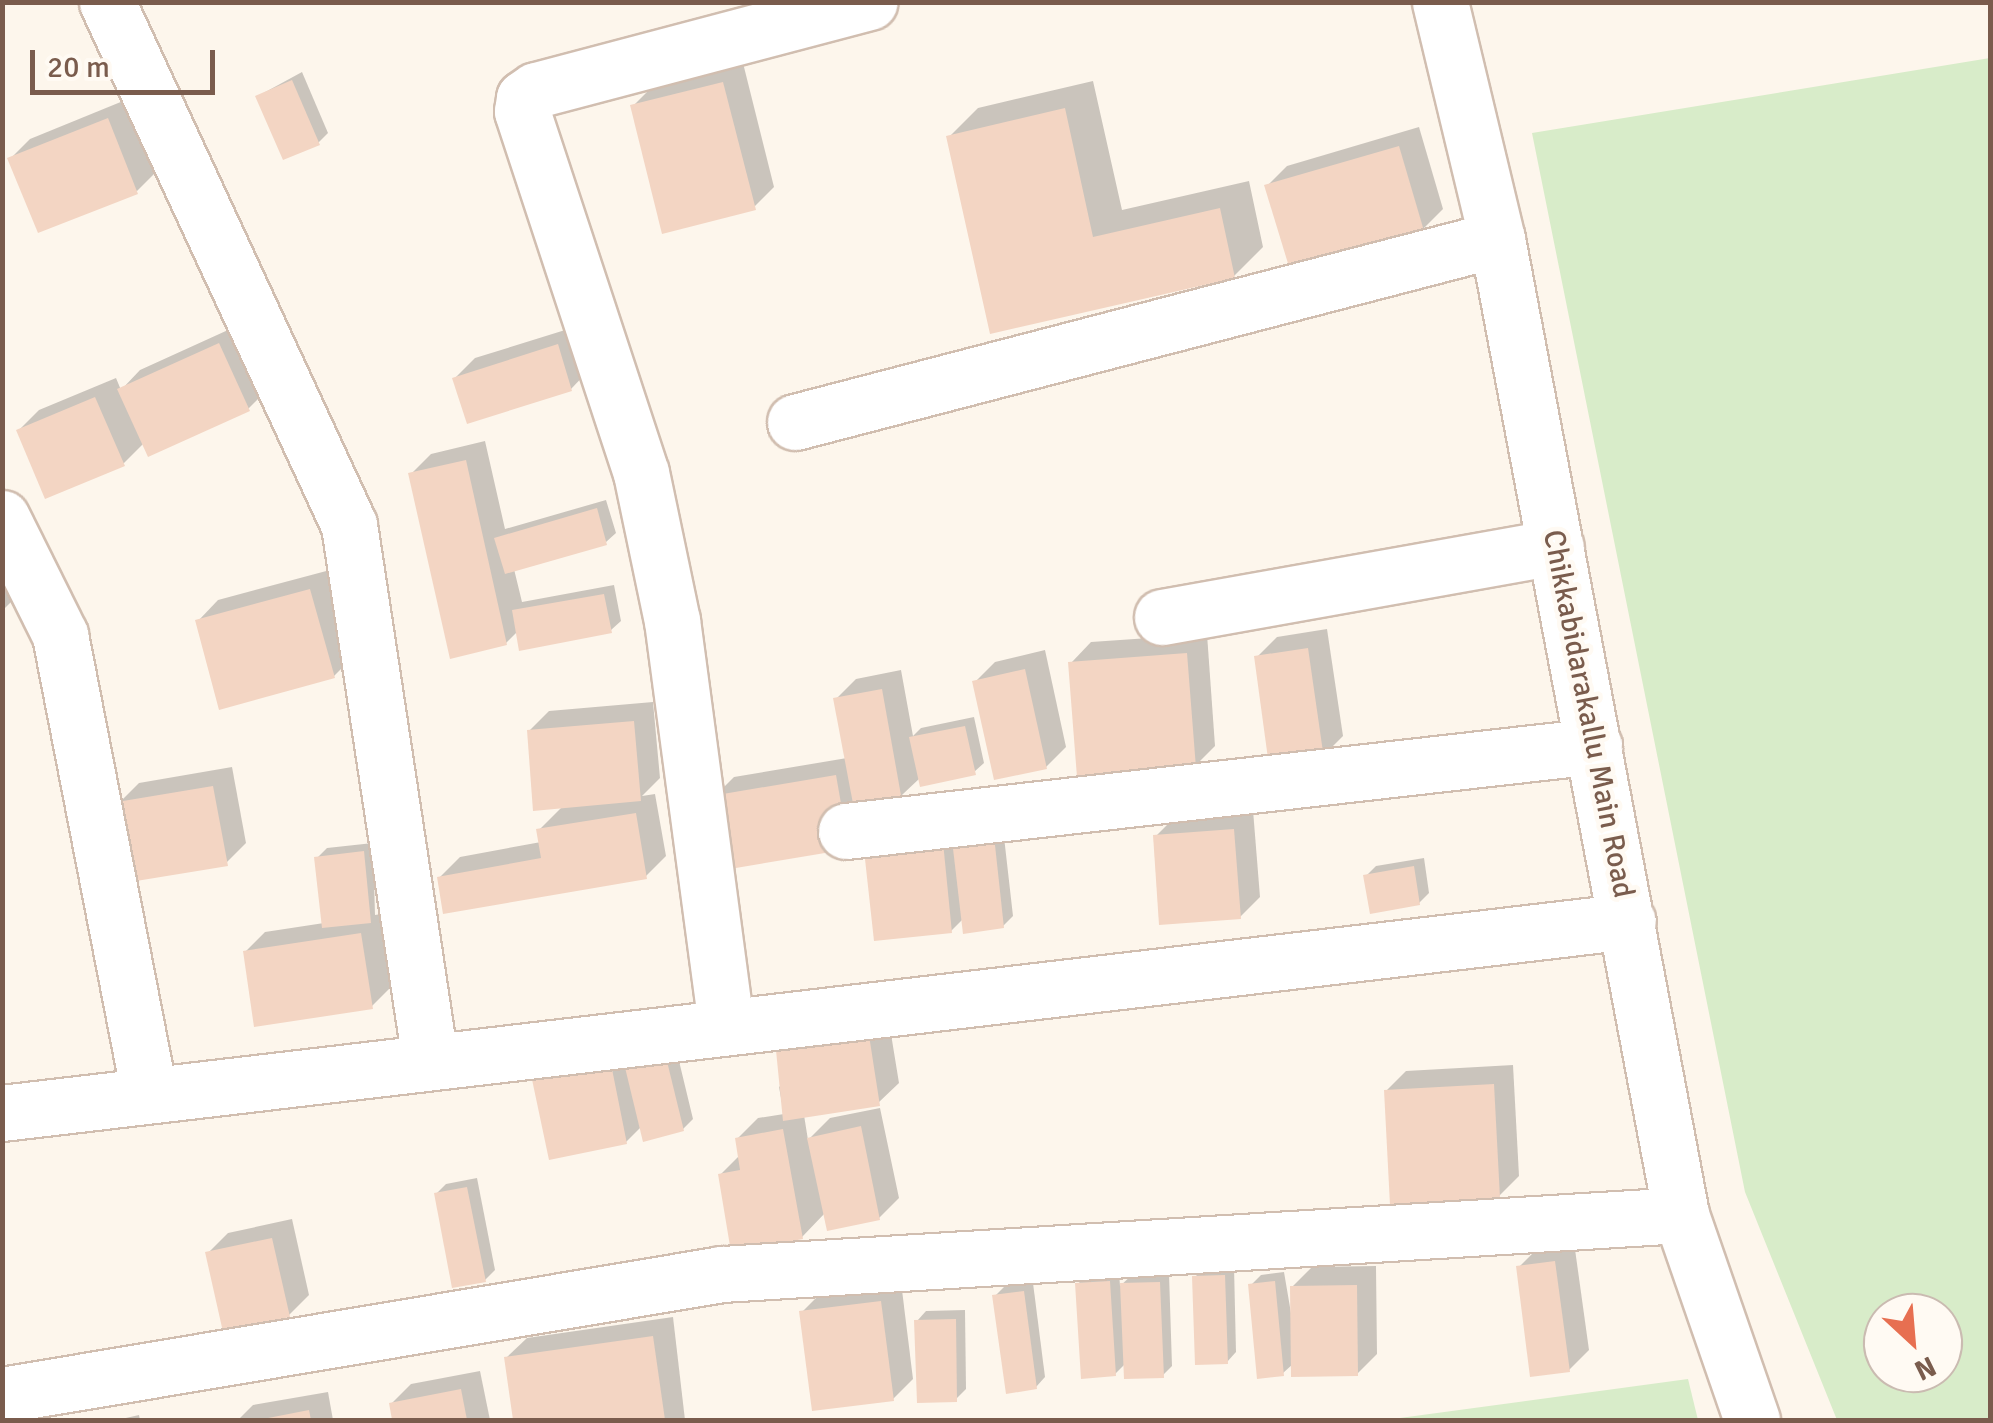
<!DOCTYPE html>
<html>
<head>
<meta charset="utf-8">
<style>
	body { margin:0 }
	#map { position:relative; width:1993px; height:1423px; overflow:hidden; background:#fdf6ec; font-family:Signika,sans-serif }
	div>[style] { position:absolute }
	.green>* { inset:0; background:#d8ecc9 }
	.shadow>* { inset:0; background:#0003 }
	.building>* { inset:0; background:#f3d5c3 }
	.roads { filter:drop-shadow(2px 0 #d1beb0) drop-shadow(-2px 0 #d1beb0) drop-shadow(0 2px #d1beb0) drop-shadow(0 -2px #d1beb0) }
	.minor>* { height:55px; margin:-27.5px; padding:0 27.5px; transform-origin:27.5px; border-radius:27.5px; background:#fff }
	span { translate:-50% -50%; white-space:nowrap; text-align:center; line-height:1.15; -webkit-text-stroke:9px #fffaf3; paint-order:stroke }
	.street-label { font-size:30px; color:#7a5c4d }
	.frame { position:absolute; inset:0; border:5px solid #7a5c4d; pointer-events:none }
	.north { position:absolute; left:1863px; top:1293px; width:100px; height:100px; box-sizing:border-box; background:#fffaf3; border:2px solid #cabbb1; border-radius:50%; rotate:154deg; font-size:28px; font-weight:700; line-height:40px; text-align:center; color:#7a5c4d }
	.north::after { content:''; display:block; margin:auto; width:35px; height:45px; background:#e76f51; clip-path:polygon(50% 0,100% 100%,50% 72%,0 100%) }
	.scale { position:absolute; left:30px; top:50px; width:185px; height:45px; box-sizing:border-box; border:5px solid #7a5c4d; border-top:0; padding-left:12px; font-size:30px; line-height:35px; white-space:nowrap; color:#7a5c4d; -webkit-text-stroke:8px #fffaf3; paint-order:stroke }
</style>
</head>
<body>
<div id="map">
	<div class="green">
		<i style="clip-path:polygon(evenodd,1990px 58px,1990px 1420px,1837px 1420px,1745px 1192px,1532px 133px,1990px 58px,1883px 1313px,1943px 1313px,1943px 1373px,1883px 1373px,1883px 1313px)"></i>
		<i style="clip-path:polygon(1688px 1379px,1698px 1420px,1385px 1420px)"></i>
	</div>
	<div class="shadow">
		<i style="clip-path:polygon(743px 63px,774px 187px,754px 207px,633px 106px,653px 86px)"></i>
		<i style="clip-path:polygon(302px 72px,328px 133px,318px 143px,258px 96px)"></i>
		<i style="clip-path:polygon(1093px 81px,1122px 210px,1249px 181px,1263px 247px,1234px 276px,992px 331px,949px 137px,978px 108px)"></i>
		<i style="clip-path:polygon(128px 99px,157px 171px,137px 191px,10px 159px,30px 139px)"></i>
		<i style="clip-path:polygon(1419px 127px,1443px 209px,1423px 229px,1267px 186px,1287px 166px)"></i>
		<i style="clip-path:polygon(239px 325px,268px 389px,248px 409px,144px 443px,123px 464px,19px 430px,39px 410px,116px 378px,121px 390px,140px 370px)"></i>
		<i style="clip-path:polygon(578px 326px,591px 368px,571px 389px,455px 378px,475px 358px)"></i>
		<i style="clip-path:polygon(485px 441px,505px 529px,606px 500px,616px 533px,606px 542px,514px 569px,522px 602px,614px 585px,621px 621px,611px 630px,518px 631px,506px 643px,411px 474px,431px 454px)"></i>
		<i style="clip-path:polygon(330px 570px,354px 656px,334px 676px,198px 621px,218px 600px)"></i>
		<i style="clip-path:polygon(2px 579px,13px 600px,2px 611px)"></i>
		<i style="clip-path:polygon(1327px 629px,1343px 736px,1323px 756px,1257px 657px,1277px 637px)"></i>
		<i style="clip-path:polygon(1207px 634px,1215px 746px,1195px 766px,1071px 663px,1091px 642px)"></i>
		<i style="clip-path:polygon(1045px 650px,1066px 747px,1046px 767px,975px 682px,995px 662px)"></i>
		<i style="clip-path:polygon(901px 670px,913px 736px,921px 728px,974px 717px,984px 763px,974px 772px,920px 778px,868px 827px,714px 797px,734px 777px,847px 758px,836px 699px,856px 679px)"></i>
		<i style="clip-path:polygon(653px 702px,660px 778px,642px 796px,655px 794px,666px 856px,646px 876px,440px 877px,460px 857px,541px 842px,539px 830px,564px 805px,529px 731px,549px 711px)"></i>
		<i style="clip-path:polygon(232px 767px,246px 843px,226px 863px,119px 803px,139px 783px)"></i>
		<i style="clip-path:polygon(1253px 810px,1260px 897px,1240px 917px,1156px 836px,1176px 816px)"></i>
		<i style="clip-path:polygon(1003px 828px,1013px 916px,1003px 926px,964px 918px,951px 931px,866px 851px)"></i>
		<i style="clip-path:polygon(373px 843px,375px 915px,381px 914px,392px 986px,372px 1006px,245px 952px,265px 932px,324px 923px,317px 858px,327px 848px)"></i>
		<i style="clip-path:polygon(1424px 858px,1429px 893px,1419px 903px,1366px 876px,1376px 866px)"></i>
		<i style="clip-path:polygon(885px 997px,899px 1083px,878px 1103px,804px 1115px,808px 1140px,830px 1118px,880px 1108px,899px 1198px,879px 1218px,825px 1213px,802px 1237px,720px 1175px,740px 1155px,738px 1138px,758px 1118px,784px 1114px,779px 1087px)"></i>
		<i style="clip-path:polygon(673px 1036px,693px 1119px,683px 1129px,642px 1126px,626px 1142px,533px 1071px)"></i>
		<i style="clip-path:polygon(1513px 1065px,1519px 1176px,1499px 1196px,1386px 1091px,1406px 1071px)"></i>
		<i style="clip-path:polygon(477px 1178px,495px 1270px,485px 1280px,436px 1194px,446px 1184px)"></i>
		<i style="clip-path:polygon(292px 1219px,309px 1295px,289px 1315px,208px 1253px,228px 1233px)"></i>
		<i style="clip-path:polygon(1574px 1242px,1589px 1350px,1569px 1370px,1519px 1267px,1539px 1247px)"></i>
		<i style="clip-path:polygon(1234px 1266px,1236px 1352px,1227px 1362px,1195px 1277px,1205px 1267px)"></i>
		<i style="clip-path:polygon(1376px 1266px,1377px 1354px,1357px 1374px,1293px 1364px,1283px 1373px,1251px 1285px,1261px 1275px,1284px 1272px,1292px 1319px,1292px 1287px,1312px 1267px)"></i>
		<i style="clip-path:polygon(1119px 1272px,1120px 1286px,1133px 1274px,1169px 1273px,1172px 1366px,1162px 1376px,1126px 1363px,1115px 1374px,1078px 1284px,1087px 1274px)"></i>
		<i style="clip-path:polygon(901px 1282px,913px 1379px,893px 1399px,802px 1312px,822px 1292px)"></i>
		<i style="clip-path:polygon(1033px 1283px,1045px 1377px,1036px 1387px,995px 1296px,1005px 1286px)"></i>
		<i style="clip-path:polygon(965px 1310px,966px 1389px,956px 1399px,917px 1321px,926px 1311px)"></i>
		<i style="clip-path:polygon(673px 1317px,685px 1420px,515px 1420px,506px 1358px,527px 1338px)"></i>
		<i style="clip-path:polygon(480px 1371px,490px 1420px,395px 1420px,391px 1404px,411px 1384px)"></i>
		<i style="clip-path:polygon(328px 1392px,333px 1420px,238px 1420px,253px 1405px)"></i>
		<i style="clip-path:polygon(139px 1415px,140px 1420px,117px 1420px)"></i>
	</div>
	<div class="building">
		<i style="clip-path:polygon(292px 80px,320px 145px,283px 160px,255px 96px)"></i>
		<i style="clip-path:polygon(723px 82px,756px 210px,662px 234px,630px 105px)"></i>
		<i style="clip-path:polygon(1065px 108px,1093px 237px,1220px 208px,1235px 278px,990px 334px,946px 136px)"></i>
		<i style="clip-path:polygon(108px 118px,138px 194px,38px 233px,7px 158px)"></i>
		<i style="clip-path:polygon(1399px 146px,1424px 231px,1290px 270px,1264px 185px)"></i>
		<i style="clip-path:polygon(219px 343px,250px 411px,148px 457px,117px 389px)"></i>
		<i style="clip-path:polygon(558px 344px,572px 391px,467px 424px,452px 378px)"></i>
		<i style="clip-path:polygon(95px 397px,125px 466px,45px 499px,16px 430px)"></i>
		<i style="clip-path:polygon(466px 460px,507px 645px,450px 659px,408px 473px)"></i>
		<i style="clip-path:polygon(597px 508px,607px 545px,505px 574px,494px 538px)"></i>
		<i style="clip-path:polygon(310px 589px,335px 678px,219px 710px,195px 620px)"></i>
		<i style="clip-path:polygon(604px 594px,612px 633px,519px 651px,512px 610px)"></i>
		<i style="clip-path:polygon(1308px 648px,1324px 759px,1269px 766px,1254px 656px)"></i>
		<i style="clip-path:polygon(1187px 653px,1196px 768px,1077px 777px,1068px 662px)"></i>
		<i style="clip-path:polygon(1025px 669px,1047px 769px,994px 780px,972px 681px)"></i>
		<i style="clip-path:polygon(882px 689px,902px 801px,854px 809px,833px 698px)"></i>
		<i style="clip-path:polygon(634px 721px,641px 801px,533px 811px,527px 730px)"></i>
		<i style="clip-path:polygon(965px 726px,976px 775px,920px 787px,909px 737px)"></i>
		<i style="clip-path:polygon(836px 775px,849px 849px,724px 870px,711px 796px)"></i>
		<i style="clip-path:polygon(213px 786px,228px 866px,130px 882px,117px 802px)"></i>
		<i style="clip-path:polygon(636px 813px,647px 879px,443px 914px,437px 877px,541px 858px,536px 829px)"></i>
		<i style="clip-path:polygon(1234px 829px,1241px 919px,1159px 925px,1153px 835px)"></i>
		<i style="clip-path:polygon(994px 836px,1004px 928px,963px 934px,952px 840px)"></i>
		<i style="clip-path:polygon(943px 842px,952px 933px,874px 941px,864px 850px)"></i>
		<i style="clip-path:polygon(364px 851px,371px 923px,322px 928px,314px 857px)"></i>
		<i style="clip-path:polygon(1414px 866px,1420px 905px,1370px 914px,1363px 875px)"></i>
		<i style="clip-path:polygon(361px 933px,373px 1009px,254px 1027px,243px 951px)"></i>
		<i style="clip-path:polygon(866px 1016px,880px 1106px,783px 1121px,774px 1030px)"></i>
		<i style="clip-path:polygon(663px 1045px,684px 1131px,643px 1142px,622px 1055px)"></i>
		<i style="clip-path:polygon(609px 1054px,627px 1144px,549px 1160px,530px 1070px)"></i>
		<i style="clip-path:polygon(1494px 1084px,1500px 1198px,1390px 1205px,1384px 1090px)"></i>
		<i style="clip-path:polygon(861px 1126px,880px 1220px,827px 1231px,807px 1138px)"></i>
		<i style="clip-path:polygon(783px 1129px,803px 1239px,731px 1252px,718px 1174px,740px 1170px,735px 1138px)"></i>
		<i style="clip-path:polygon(467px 1187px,486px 1282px,452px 1288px,434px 1193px)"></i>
		<i style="clip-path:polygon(272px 1238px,290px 1317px,223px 1332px,205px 1252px)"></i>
		<i style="clip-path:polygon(1555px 1261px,1570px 1372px,1530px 1377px,1516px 1266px)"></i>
		<i style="clip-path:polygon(1225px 1275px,1228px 1364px,1195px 1365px,1192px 1276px)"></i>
		<i style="clip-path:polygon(1110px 1281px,1116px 1376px,1081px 1379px,1075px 1283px)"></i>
		<i style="clip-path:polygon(1275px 1281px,1284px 1376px,1257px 1379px,1248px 1284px)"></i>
		<i style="clip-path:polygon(1160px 1282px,1164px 1378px,1124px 1379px,1120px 1283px)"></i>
		<i style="clip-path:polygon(1357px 1285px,1358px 1376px,1291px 1377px,1290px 1286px)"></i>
		<i style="clip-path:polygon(1024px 1291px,1037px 1389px,1006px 1394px,992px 1295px)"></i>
		<i style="clip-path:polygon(881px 1301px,894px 1401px,812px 1411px,799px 1311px)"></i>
		<i style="clip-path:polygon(956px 1319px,957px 1402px,917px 1403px,914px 1320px)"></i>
		<i style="clip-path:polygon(653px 1336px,665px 1420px,513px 1420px,504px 1357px)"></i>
		<i style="clip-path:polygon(461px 1389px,467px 1420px,392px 1420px,389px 1403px)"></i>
		<i style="clip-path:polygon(309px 1410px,311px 1420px,263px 1420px,263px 1419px)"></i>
	</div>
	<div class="roads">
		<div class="minor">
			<i style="left:107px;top:2px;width:576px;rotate:65.17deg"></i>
			<i style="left:349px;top:525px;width:541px;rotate:81.39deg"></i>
			<i style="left:1440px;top:2px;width:244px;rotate:76.5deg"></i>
			<i style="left:1497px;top:239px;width:993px;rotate:79.32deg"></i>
			<i style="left:1681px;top:1215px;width:217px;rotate:70.9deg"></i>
			<i style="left:795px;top:422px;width:725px;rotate:-14.61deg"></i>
			<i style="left:2px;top:518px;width:131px;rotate:63.6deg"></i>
			<i style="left:60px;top:635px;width:467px;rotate:79deg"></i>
			<i style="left:1162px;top:617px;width:400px;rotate:-10.1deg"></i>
			<i style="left:846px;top:831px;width:753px;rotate:-6.48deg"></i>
			<i style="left:726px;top:1025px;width:408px;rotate:-97.6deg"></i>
			<i style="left:672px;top:621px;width:151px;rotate:-101.8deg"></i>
			<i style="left:641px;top:473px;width:381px;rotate:-108.2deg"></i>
			<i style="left:522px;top:111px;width:13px;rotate:-81deg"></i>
			<i style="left:524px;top:98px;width:14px;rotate:-34deg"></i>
			<i style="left:536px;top:90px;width:345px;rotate:-14.8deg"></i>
			<i style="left:2px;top:1113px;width:1637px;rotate:-6.73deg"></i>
			<i style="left:2px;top:1395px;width:730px;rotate:-9.54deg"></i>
			<i style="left:722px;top:1274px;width:961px;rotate:-3.52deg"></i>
		</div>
	</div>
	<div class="street-label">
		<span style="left:1588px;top:714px;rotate:79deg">Chikkabidarakallu Main Road</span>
	</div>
	<div class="frame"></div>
	<div class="north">N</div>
	<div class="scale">20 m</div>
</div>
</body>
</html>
